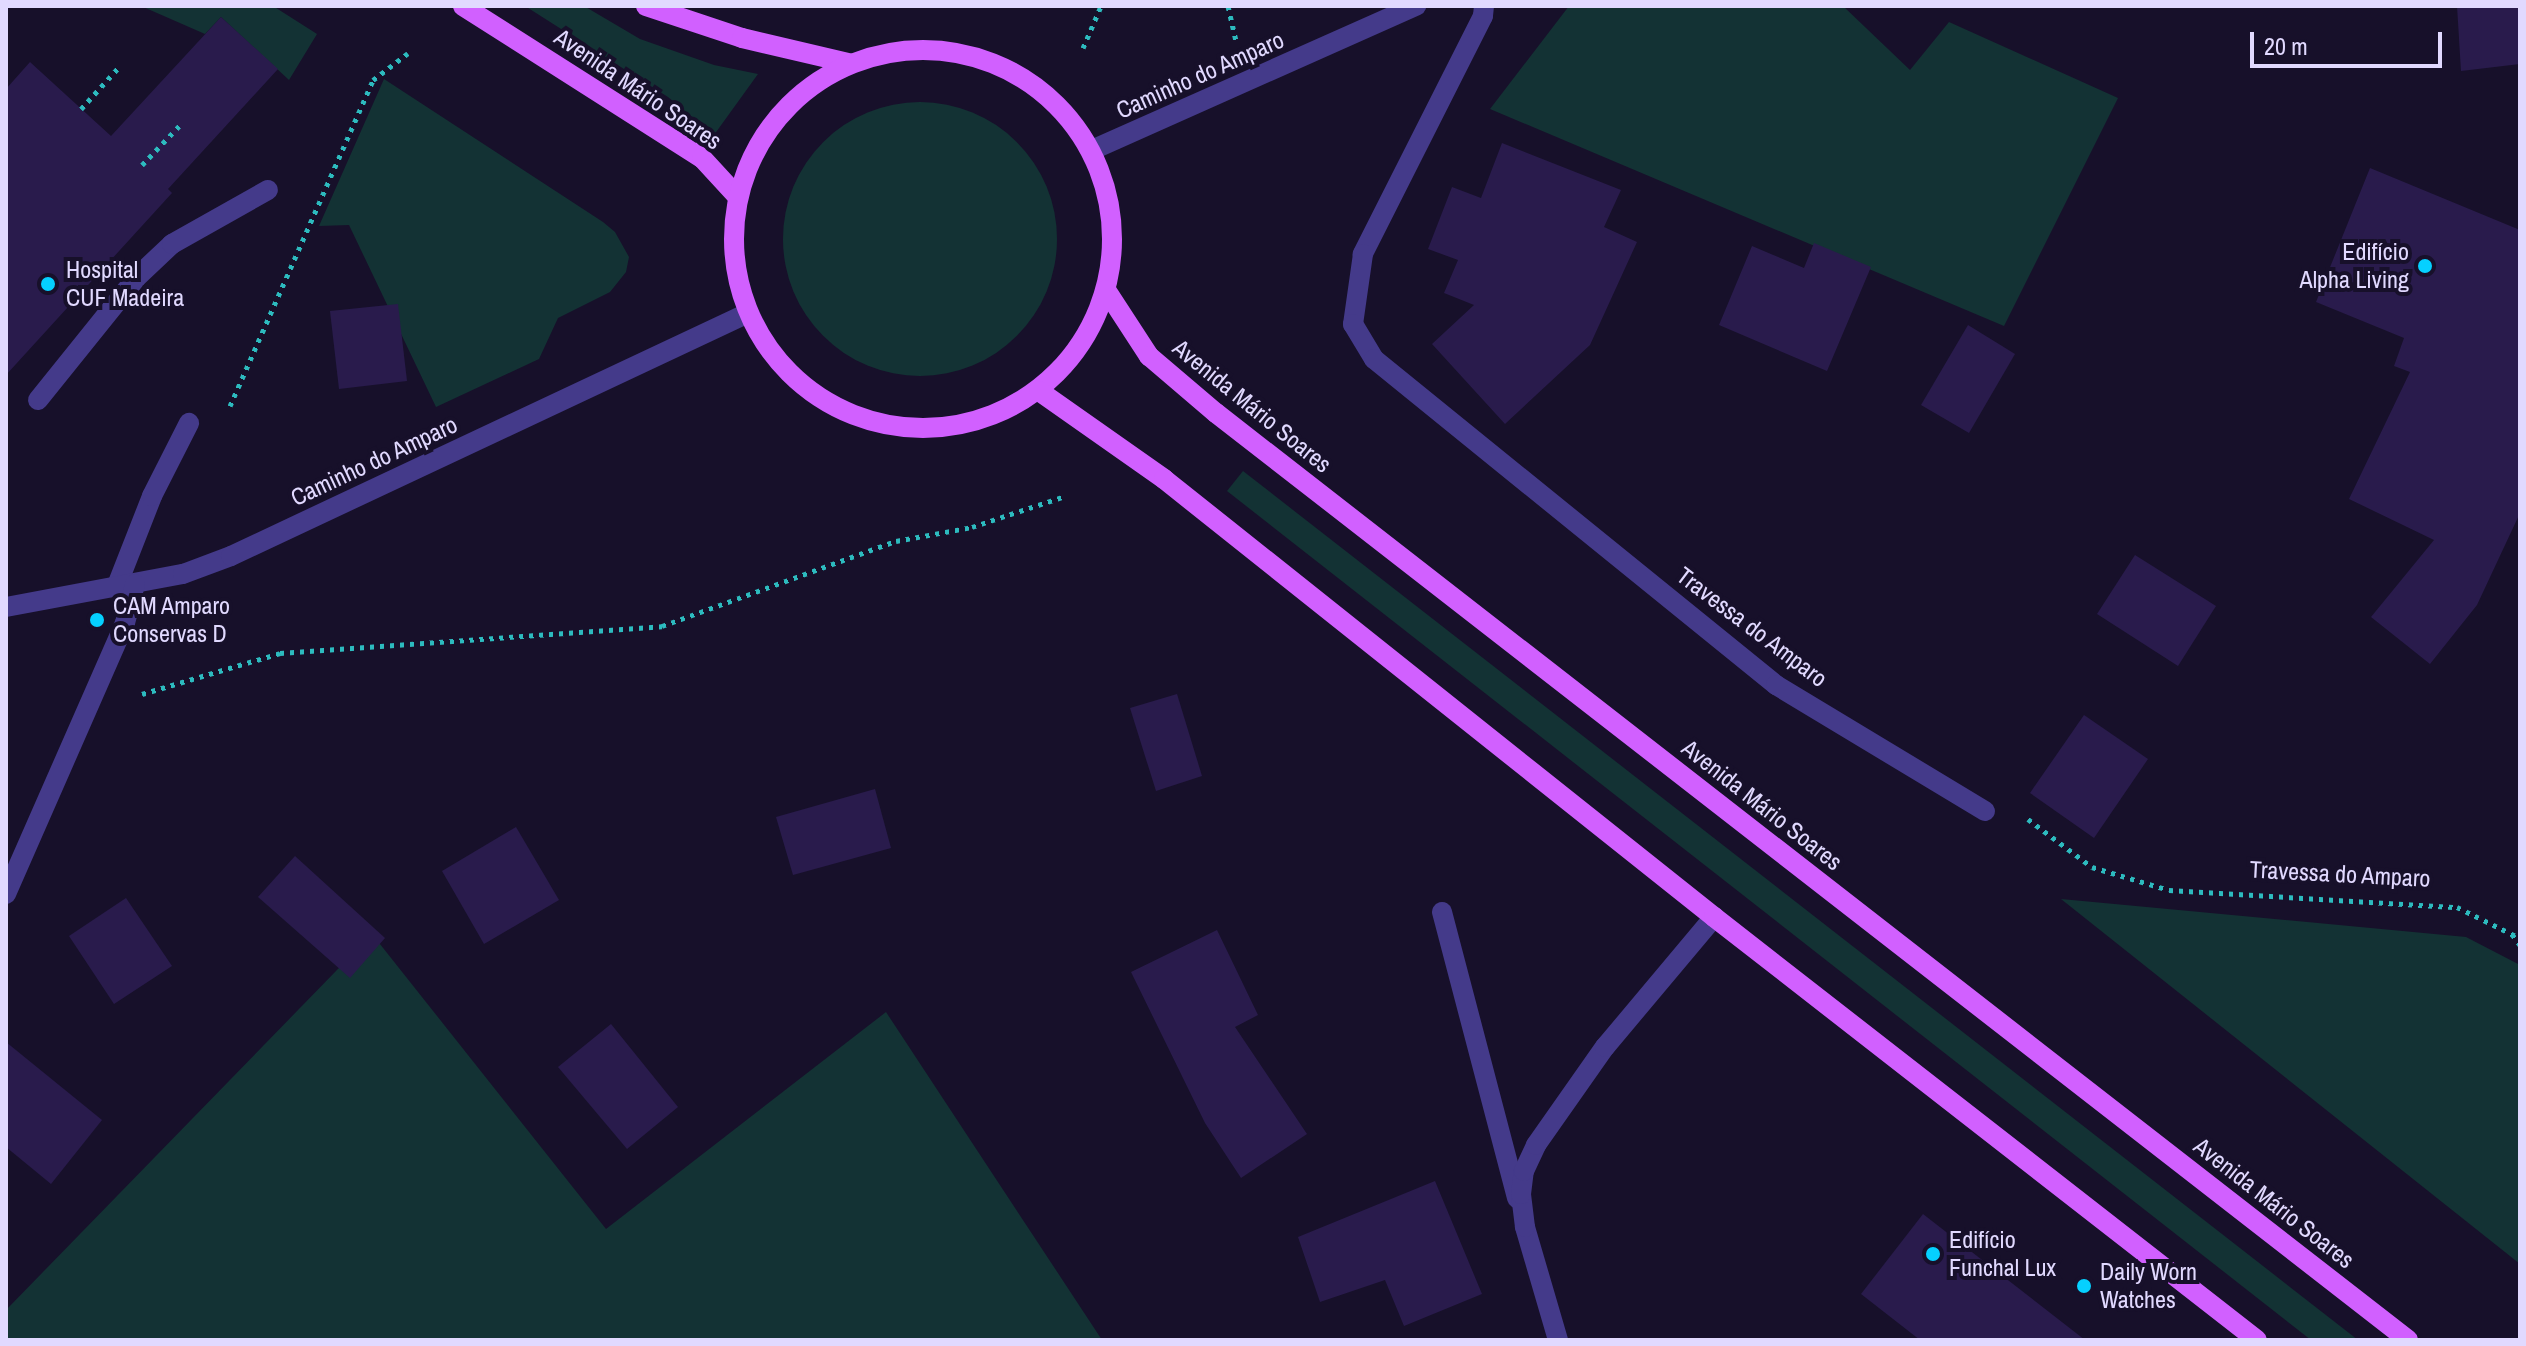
<!DOCTYPE html>
<html>
<head>
<meta charset="utf-8">
<style>
	body { margin:0 }
	#map { position:relative; width:2526px; height:1346px; overflow:hidden; background:#17102a; font-family:"Archivo Narrow",sans-serif }
	div>[style] { position:absolute }
	.green>* { inset:0; background:#133234 }
	.round { border-radius:50% }
	.building>* { inset:0; background:#291b4c }
	.path>* { height:5px; margin-top:-2.5px; transform-origin:0; background:repeating-linear-gradient(90deg,#2dbbbf 0 4px,transparent 0 10px) }
	.minor>* { height:20px; margin:-10px; padding:0 10px; transform-origin:10px; border-radius:10px; background:#443a8a }
	.major>* { height:20px; margin:-10px; padding:0 10px; transform-origin:10px; border-radius:10px; background:#d160ff }
	.major>.ring { margin:-10px; padding:0; box-sizing:content-box; background:none; border:20px solid #d160ff; border-radius:50% }
	.dots>* { width:22px; height:22px; translate:-50% -50%; box-sizing:border-box; border:4px solid #17102a; border-radius:50% }
	span { translate:-50% -50%; white-space:nowrap; text-align:center; line-height:1.15; -webkit-text-stroke:8px #17102a; paint-order:stroke }
	.street-label { font-size:24px; color:#e1d9ff }
	.poi-label { font-size:24px; color:#e1d9ff }
	.right { translate:-100% -50%; text-align:right }
	.left { translate:0 -50%; text-align:left }
	.frame { position:absolute; inset:0; border:8px solid #e1d9ff; pointer-events:none }
	.scale { position:absolute; left:2250px; top:32px; width:192px; height:36px; box-sizing:border-box; border:4px solid #e1d9ff; border-top:0; padding-left:10px; font-size:24px; line-height:28px; white-space:nowrap; color:#e1d9ff; -webkit-text-stroke:6px #17102a; paint-order:stroke }
</style>
</head>
<body>
<div id="map">
	<div class="green">
		<i style="clip-path:polygon(141px 6px,273px 6px,317px 34px,289px 80px,221px 17px,205px 34px)"></i>
		<i style="clip-path:polygon(525px 6px,584px 6px,640px 39px,714px 65px,758px 74px,714px 135px,668px 97px)"></i>
		<i style="clip-path:polygon(1569px 6px,1843px 6px,1910px 70px,1949px 22px,2118px 98px,2004px 326px,1490px 109px)"></i>
		<i style="clip-path:polygon(384px 79px,603px 222px,615px 232px,629px 257px,626px 272px,610px 292px,558px 318px,539px 359px,436px 407px,349px 225px,319px 226px)"></i>
		<i class="round" style="left:783px;top:102px;width:274px;height:274px"></i>
		<i style="clip-path:polygon(1243px 471px,2358px 1340px,2311px 1340px,1227px 491px)"></i>
		<i style="clip-path:polygon(2061px 899px,2466px 937px,2520px 965px,2520px 1264px)"></i>
		<i style="clip-path:polygon(372px 934px,606px 1229px,886px 1012px,1102px 1340px,6px 1340px,6px 1310px)"></i>
	</div>
	<div class="building">
		<i style="clip-path:polygon(2457px 6px,2520px 6px,2520px 64px,2461px 71px)"></i>
		<i style="clip-path:polygon(221px 17px,278px 69px,168px 189px,172px 193px,6px 375px,6px 89px,30px 62px,111px 136px)"></i>
		<i style="clip-path:polygon(1502px 143px,1621px 190px,1604px 227px,1637px 242px,1590px 345px,1505px 424px,1432px 344px,1474px 305px,1444px 293px,1458px 260px,1428px 249px,1452px 187px,1481px 198px)"></i>
		<i style="clip-path:polygon(2370px 168px,2520px 230px,2520px 513px,2477px 605px,2430px 664px,2371px 617px,2434px 540px,2349px 499px,2410px 372px,2394px 366px,2404px 338px,2316px 302px)"></i>
		<i style="clip-path:polygon(1814px 243px,1871px 267px,1827px 371px,1719px 325px,1752px 246px,1804px 268px)"></i>
		<i style="clip-path:polygon(398px 304px,407px 381px,339px 389px,330px 311px)"></i>
		<i style="clip-path:polygon(1968px 325px,2015px 354px,1969px 433px,1921px 405px)"></i>
		<i style="clip-path:polygon(2135px 555px,2216px 606px,2178px 666px,2097px 614px)"></i>
		<i style="clip-path:polygon(1177px 694px,1202px 776px,1156px 791px,1130px 708px)"></i>
		<i style="clip-path:polygon(2084px 715px,2148px 759px,2094px 838px,2030px 793px)"></i>
		<i style="clip-path:polygon(875px 789px,891px 848px,793px 875px,776px 817px)"></i>
		<i style="clip-path:polygon(516px 827px,559px 900px,484px 944px,442px 871px)"></i>
		<i style="clip-path:polygon(295px 856px,385px 938px,350px 978px,258px 897px)"></i>
		<i style="clip-path:polygon(126px 898px,172px 966px,114px 1004px,69px 936px)"></i>
		<i style="clip-path:polygon(1217px 930px,1258px 1015px,1235px 1027px,1307px 1134px,1241px 1178px,1205px 1123px,1131px 972px)"></i>
		<i style="clip-path:polygon(611px 1024px,678px 1107px,627px 1149px,558px 1067px)"></i>
		<i style="clip-path:polygon(6px 1042px,102px 1120px,51px 1184px,6px 1147px)"></i>
		<i style="clip-path:polygon(1435px 1181px,1482px 1294px,1404px 1326px,1385px 1280px,1320px 1302px,1298px 1237px)"></i>
		<i style="clip-path:polygon(1923px 1214px,2085px 1340px,1920px 1340px,1861px 1294px)"></i>
	</div>
	<div class="path">
		<i style="left:1228px;top:6px;width:35px;rotate:77deg"></i>
		<i style="left:1083px;top:48px;width:46px;rotate:-66.8deg"></i>
		<i style="left:81px;top:109px;width:58px;rotate:-47.8deg"></i>
		<i style="left:142px;top:165px;width:58px;rotate:-46.4deg"></i>
		<i style="left:230px;top:406px;width:356px;rotate:-66.3deg"></i>
		<i style="left:373px;top:80px;width:44px;rotate:-37.6deg"></i>
		<i style="left:142px;top:694px;width:144px;rotate:-16.5deg"></i>
		<i style="left:280px;top:653px;width:383px;rotate:-4deg"></i>
		<i style="left:662px;top:626px;width:249px;rotate:-20deg"></i>
		<i style="left:896px;top:541px;width:77px;rotate:-10.4deg"></i>
		<i style="left:972px;top:527px;width:98px;rotate:-18.4deg"></i>
		<i style="left:2028px;top:819px;width:80px;rotate:36.9deg"></i>
		<i style="left:2092px;top:867px;width:80px;rotate:16.6deg"></i>
		<i style="left:2169px;top:890px;width:289px;rotate:3.4deg"></i>
		<i style="left:2457px;top:907px;width:70px;rotate:26.2deg"></i>
		<i style="left:2512px;top:934px;width:14px;rotate:54deg"></i>
	</div>
	<div class="minor">
		<i style="left:1484px;top:6px;width:10px;rotate:96deg"></i>
		<i style="left:1483px;top:16px;width:267px;rotate:116.8deg"></i>
		<i style="left:1363px;top:254px;width:71px;rotate:98.1deg"></i>
		<i style="left:1353px;top:324px;width:41px;rotate:59deg"></i>
		<i style="left:1374px;top:359px;width:518px;rotate:39.04deg"></i>
		<i style="left:1776px;top:685px;width:244px;rotate:31.1deg"></i>
		<i style="left:1092px;top:150px;width:355px;rotate:-24deg"></i>
		<i style="left:38px;top:400px;width:156px;rotate:-51.2deg"></i>
		<i style="left:136px;top:278px;width:50px;rotate:-43.4deg"></i>
		<i style="left:172px;top:244px;width:110px;rotate:-29.4deg"></i>
		<i style="left:116px;top:588px;width:99px;rotate:-68.6deg"></i>
		<i style="left:152px;top:496px;width:82px;rotate:-63.1deg"></i>
		<i style="left:6px;top:607px;width:180px;rotate:-10.6deg"></i>
		<i style="left:183px;top:574px;width:51px;rotate:-20.6deg"></i>
		<i style="left:231px;top:556px;width:571px;rotate:-25.17deg"></i>
		<i style="left:6px;top:894px;width:296px;rotate:-66.3deg"></i>
		<i style="left:125px;top:623px;width:40px;rotate:-75.6deg"></i>
		<i style="left:1442px;top:912px;width:296px;rotate:75.3deg"></i>
		<i style="left:1558px;top:1340px;width:118px;rotate:-106.3deg"></i>
		<i style="left:1525px;top:1227px;width:33px;rotate:-97deg"></i>
		<i style="left:1521px;top:1194px;width:23px;rotate:-83deg"></i>
		<i style="left:1524px;top:1171px;width:29px;rotate:-65deg"></i>
		<i style="left:1536px;top:1145px;width:120px;rotate:-54.9deg"></i>
		<i style="left:1605px;top:1047px;width:170px;rotate:-50deg"></i>
	</div>
	<div class="major">
		<i style="left:463px;top:6px;width:283px;rotate:32.5deg"></i>
		<i style="left:702px;top:158px;width:52px;rotate:47.4deg"></i>
		<i style="left:646px;top:6px;width:101px;rotate:18.4deg"></i>
		<i style="left:742px;top:38px;width:110px;rotate:13.2deg"></i>
		<i class="ring" style="left:734px;top:50px;width:358px;height:358px"></i>
		<i style="left:1106px;top:290px;width:79px;rotate:56.9deg"></i>
		<i style="left:1149px;top:356px;width:88px;rotate:40.4deg"></i>
		<i style="left:1216px;top:413px;width:1510px;rotate:37.87deg"></i>
		<i style="left:1039px;top:391px;width:153px;rotate:35.1deg"></i>
		<i style="left:1164px;top:479px;width:703px;rotate:38.53deg"></i>
		<i style="left:1714px;top:917px;width:688px;rotate:37.92deg"></i>
	</div>
	<div class="dots">
		<i style="left:2425px;top:266px;background:#05d0ff"></i>
		<i style="left:48px;top:284px;background:#05d0ff"></i>
		<i style="left:97px;top:620px;background:#05d0ff"></i>
		<i style="left:1933px;top:1254px;background:#05d0ff"></i>
		<i style="left:2084px;top:1286px;background:#05d0ff"></i>
	</div>
	<div class="street-label">
		<span style="left:1200px;top:75px;rotate:-24deg">Caminho do Amparo</span>
		<span style="left:638px;top:89px;rotate:34deg">Avenida Mário Soares</span>
		<span style="left:1252px;top:406px;rotate:39deg">Avenida Mário Soares</span>
		<span style="left:374px;top:461px;rotate:-25deg">Caminho do Amparo</span>
		<span style="left:1752px;top:627px;rotate:37deg">Travessa do Amparo</span>
		<span style="left:1762px;top:805px;rotate:38deg">Avenida Mário Soares</span>
		<span style="left:2340px;top:874px;rotate:3deg">Travessa do Amparo</span>
		<span style="left:2274px;top:1203px;rotate:38deg">Avenida Mário Soares</span>
	</div>
	<div class="poi-label">
		<span class="right" style="left:2409px;top:266px">Edifício<br>Alpha Living</span>
		<span class="left" style="left:66px;top:284px">Hospital<br>CUF Madeira</span>
		<span class="left" style="left:113px;top:620px">CAM Amparo<br>Conservas D</span>
		<span class="left" style="left:1949px;top:1254px">Edifício<br>Funchal Lux</span>
		<span class="left" style="left:2100px;top:1286px">Daily Worn<br>Watches</span>
	</div>
	<div class="frame"></div>
	<div class="scale">20 m</div>
</div>
</body>
</html>
